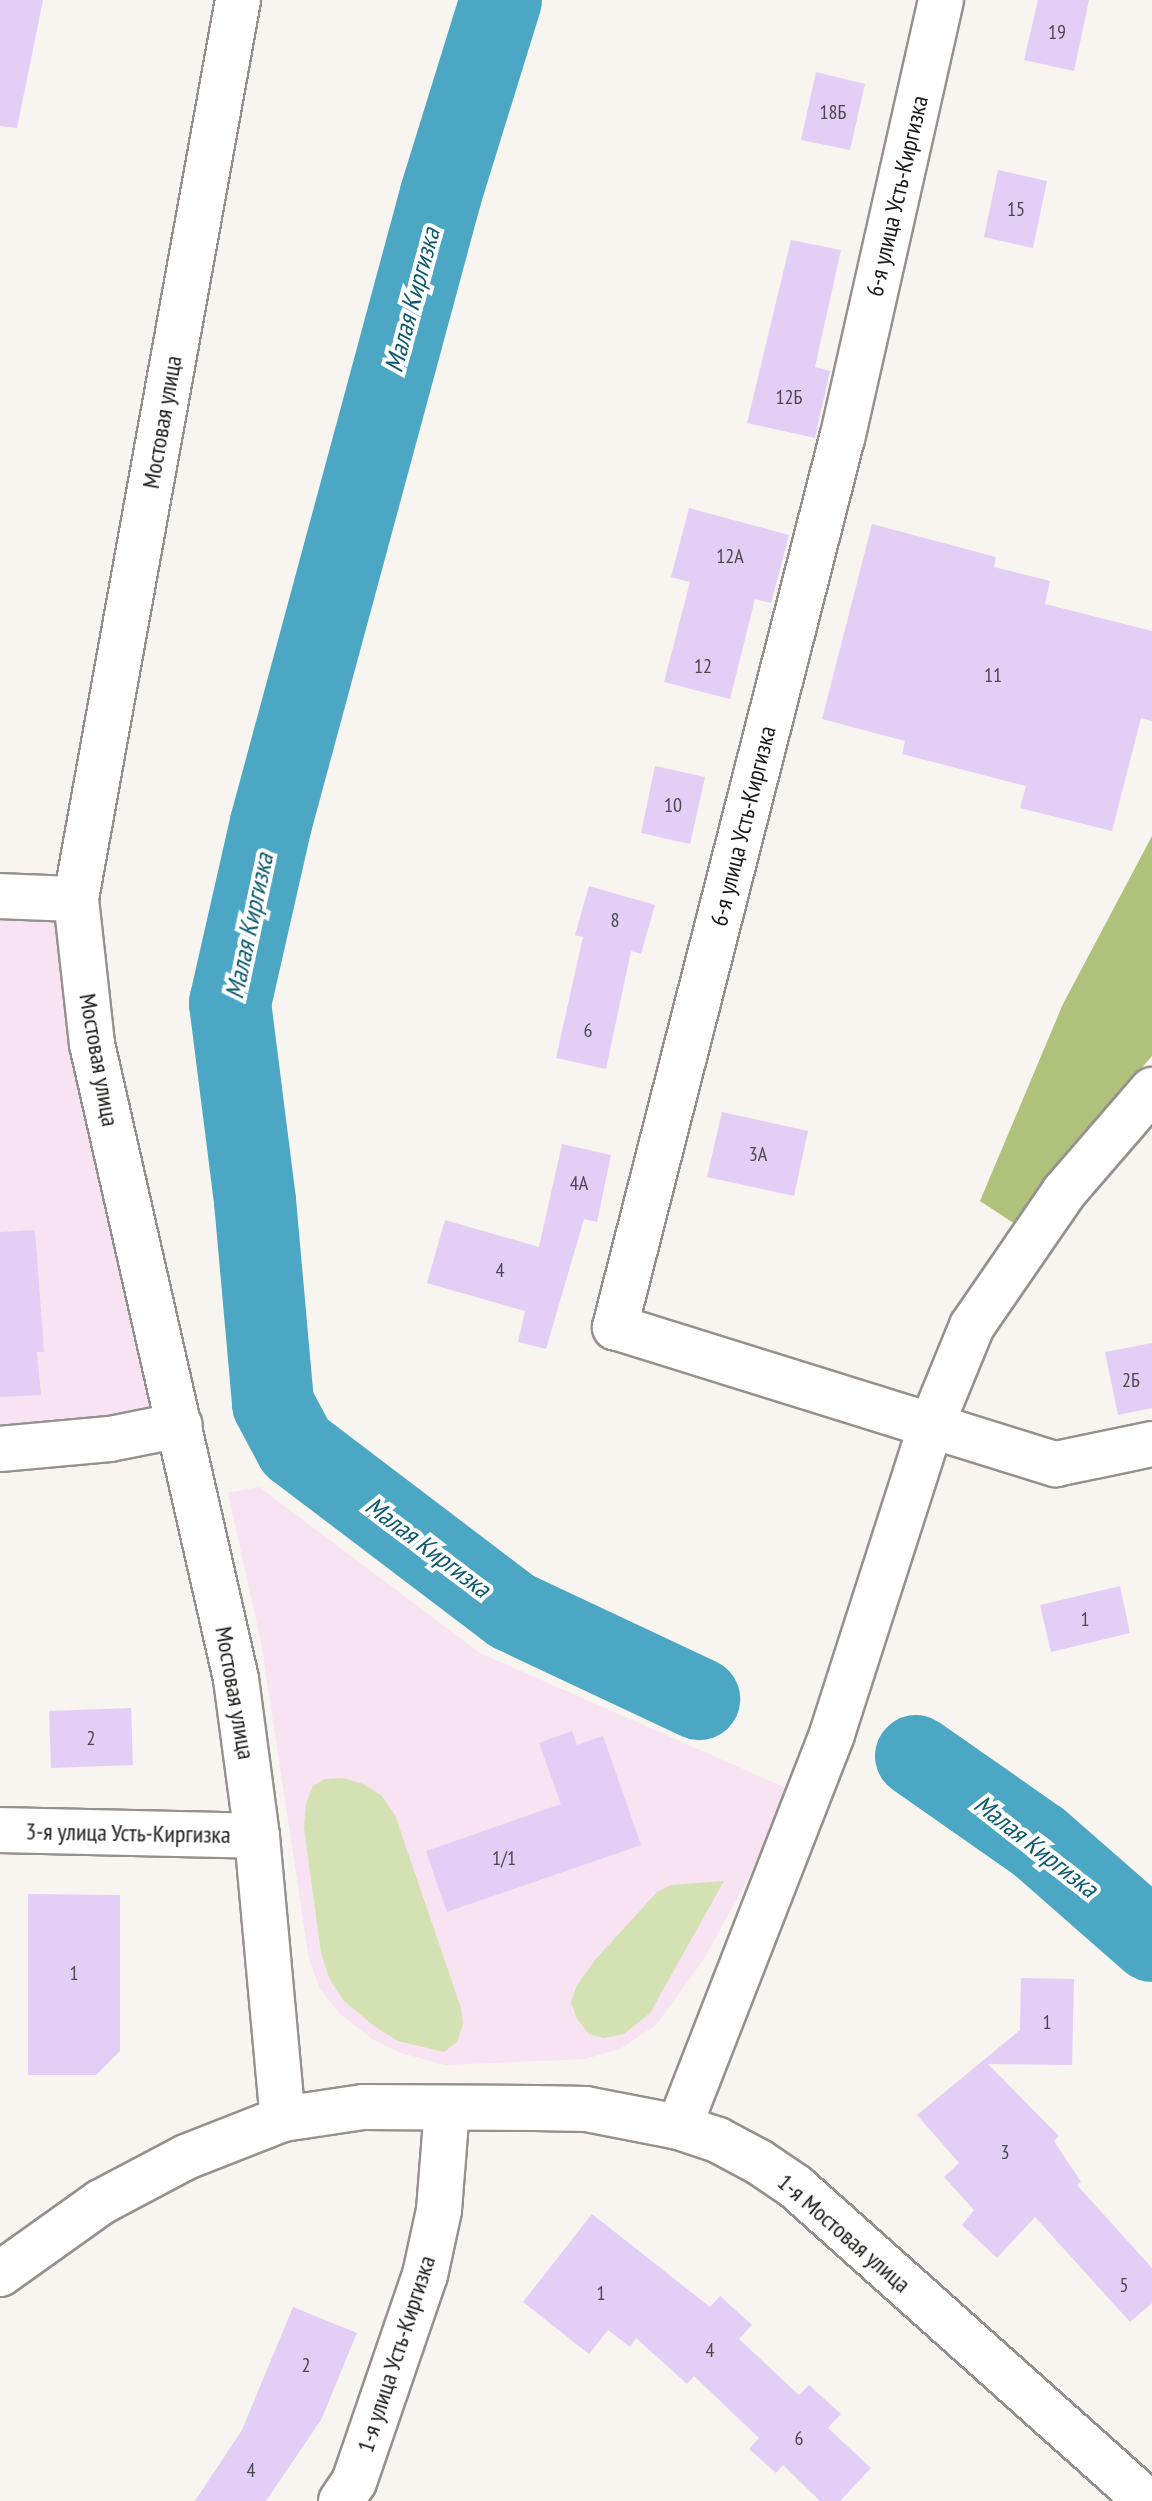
<!DOCTYPE html>
<html>
<head>
<meta charset="utf-8">
<style>
	body { margin:0 }
	#map { position:relative; width:1152px; height:2501px; overflow:hidden; background:#f8f4ef; font-family:"PT Sans Narrow",sans-serif }
	div>[style] { position:absolute }
	.commercial>* { inset:0; background:#f8e3f2 }
	.green>* { inset:0; background:#d4e1b2 }
	.forest>* { inset:0; background:#afc17a }
	.river>* { height:82px; margin:-41px; padding:0 41px; transform-origin:41px; border-radius:41px; background:#4ba7c4 }
	.building>* { inset:0; background:#e3cef6 }
	.roads { filter:drop-shadow(2px 0 #95918d) drop-shadow(-2px 0 #95918d) drop-shadow(0 2px #95918d) drop-shadow(0 -2px #95918d) }
	.minor>* { height:44px; margin:-22px; padding:0 22px; transform-origin:22px; border-radius:22px; background:#fff }
	.tertiary>* { height:44px; margin:-22px; padding:0 22px; transform-origin:22px; border-radius:22px; background:#fff }
	.secondary>* { height:44px; margin:-22px; padding:0 22px; transform-origin:22px; border-radius:22px; background:#fff }
	.primary>* { height:44px; margin:-22px; padding:0 22px; transform-origin:22px; border-radius:22px; background:#fff }
	span { translate:-50% -50%; white-space:nowrap; text-align:center; line-height:1.15; -webkit-text-stroke:8px #fff; paint-order:stroke }
	.number-label { font-size:20px; color:#4c464e }
	.number-label span { -webkit-text-stroke-width:0 }
	.street-label { font-size:24px; color:#191816 }
	.water-label { font-size:26px; color:#0a596d; font-style:italic }
</style>
</head>
<body>
<div id="map">
	<div class="commercial">
		<i style="clip-path:polygon(0 920px,60px 921px,67px 1042px,150px 1407px,79px 1425px,0 1432px)"></i>
		<i style="clip-path:polygon(259px 1487px,480px 1653px,786px 1788px,750px 1875px,704px 1959px,656px 2025px,620px 2049px,585px 2059px,445px 2065px,401px 2053px,372px 2039px,339px 2013px,320px 1989px,309px 1959px,261px 1642px,228px 1493px)"></i>
	</div>
	<div class="green">
		<i style="clip-path:polygon(343px 1778px,363px 1784px,382px 1796px,395px 1815px,461px 2008px,463px 2024px,457px 2042px,444px 2052px,398px 2041px,374px 2026px,343px 2000px,329px 1978px,321px 1953px,304px 1828px,306px 1803px,313px 1786px,325px 1779px)"></i>
		<i style="clip-path:polygon(724px 1881px,650px 2013px,624px 2034px,604px 2038px,589px 2034px,577px 2019px,571px 2002px,577px 1985px,595px 1960px,657px 1892px,671px 1885px)"></i>
	</div>
	<div class="forest">
		<i style="clip-path:polygon(1152px 836px,1152px 1056px,1044px 1180px,1015px 1224px,980px 1201px,1063px 1004px)"></i>
	</div>
	<div class="river">
		<i style="left:501px;top:0;width:203px;rotate:107.2deg"></i>
		<i style="left:441px;top:194px;width:652px;rotate:105.12deg"></i>
		<i style="left:271px;top:823px;width:185px;rotate:102.8deg"></i>
		<i style="left:230px;top:1003px;width:200px;rotate:82.8deg"></i>
		<i style="left:255px;top:1201px;width:204px;rotate:84.9deg"></i>
		<i style="left:273px;top:1404px;width:49px;rotate:61.9deg"></i>
		<i style="left:296px;top:1447px;width:271px;rotate:37.2deg"></i>
		<i style="left:512px;top:1611px;width:207px;rotate:25.2deg"></i>
		<i style="left:916px;top:1756px;width:150px;rotate:35deg"></i>
		<i style="left:1039px;top:1842px;width:150px;rotate:41.2deg"></i>
	</div>
	<div class="building">
		<i style="clip-path:polygon(0 0,43px 0,17px 128px,0 126px)"></i>
		<i style="clip-path:polygon(1038px 0,1089px 0,1074px 71px,1024px 60px)"></i>
		<i style="clip-path:polygon(816px 72px,865px 84px,850px 150px,801px 140px)"></i>
		<i style="clip-path:polygon(998px 170px,1047px 181px,1033px 248px,984px 237px)"></i>
		<i style="clip-path:polygon(791px 240px,841px 250px,815px 367px,830px 371px,815px 438px,747px 423px)"></i>
		<i style="clip-path:polygon(689px 508px,789px 535px,771px 603px,755px 599px,730px 699px,664px 682px,690px 582px,671px 577px)"></i>
		<i style="clip-path:polygon(872px 524px,996px 557px,994px 567px,1050px 581px,1045px 604px,1152px 631px,1152px 721px,1141px 718px,1112px 831px,1020px 808px,1026px 786px,902px 754px,905px 741px,822px 719px)"></i>
		<i style="clip-path:polygon(655px 766px,705px 777px,690px 844px,641px 833px)"></i>
		<i style="clip-path:polygon(589px 886px,655px 905px,641px 954px,631px 951px,606px 1069px,556px 1058px,583px 937px,575px 935px)"></i>
		<i style="clip-path:polygon(722px 1112px,808px 1131px,794px 1196px,707px 1177px)"></i>
		<i style="clip-path:polygon(562px 1144px,611px 1155px,597px 1222px,584px 1219px,546px 1349px,518px 1342px,525px 1311px,427px 1283px,445px 1220px,539px 1247px)"></i>
		<i style="clip-path:polygon(35px 1230px,44px 1352px,37px 1352px,41px 1395px,0 1397px,0 1232px)"></i>
		<i style="clip-path:polygon(1152px 1343px,1152px 1408px,1118px 1415px,1105px 1352px)"></i>
		<i style="clip-path:polygon(1120px 1586px,1130px 1633px,1051px 1652px,1040px 1605px)"></i>
		<i style="clip-path:polygon(131px 1708px,133px 1765px,51px 1768px,49px 1711px)"></i>
		<i style="clip-path:polygon(572px 1731px,577px 1745px,603px 1736px,641px 1845px,447px 1912px,426px 1851px,561px 1804px,539px 1743px)"></i>
		<i style="clip-path:polygon(28px 1894px,120px 1895px,120px 2051px,96px 2075px,28px 2075px)"></i>
		<i style="clip-path:polygon(1021px 1978px,1074px 1979px,1072px 2065px,988px 2064px,1059px 2136px,1054px 2141px,1081px 2182px,1077px 2185px,1152px 2268px,1152px 2303px,1130px 2322px,1035px 2217px,997px 2258px,962px 2225px,974px 2210px,944px 2177px,959px 2163px,917px 2115px,1020px 2030px)"></i>
		<i style="clip-path:polygon(592px 2214px,710px 2307px,720px 2296px,752px 2325px,739px 2339px,799px 2395px,809px 2385px,841px 2414px,828px 2428px,871px 2468px,840px 2501px,820px 2501px,783px 2465px,776px 2473px,749px 2449px,759px 2438px,694px 2376px,687px 2384px,636px 2338px,630px 2347px,608px 2330px,589px 2354px,523px 2302px)"></i>
		<i style="clip-path:polygon(293px 2307px,357px 2333px,321px 2420px,266px 2501px,195px 2501px,242px 2430px)"></i>
	</div>
	<div class="roads">
		<div class="minor">
			<i style="left:941px;top:0;width:449px;rotate:102.7deg"></i>
			<i style="left:842px;top:438px;width:918px;rotate:104.32deg"></i>
			<i style="left:615px;top:1327px;width:462px;rotate:17.3deg"></i>
			<i style="left:1056px;top:1464px;width:98px;rotate:-11.8deg"></i>
			<i style="left:0;top:896px;width:76px;rotate:2.3deg"></i>
			<i style="left:0;top:1449px;width:110px;rotate:-5.2deg"></i>
			<i style="left:110px;top:1439px;width:71px;rotate:-11.3deg"></i>
			<i style="left:0;top:1830px;width:257px;rotate:1.3deg"></i>
			<i style="left:341px;top:2501px;width:23px;rotate:-56deg"></i>
			<i style="left:354px;top:2482px;width:219px;rotate:-71.1deg"></i>
			<i style="left:425px;top:2275px;width:66px;rotate:-77.8deg"></i>
			<i style="left:439px;top:2210px;width:102px;rotate:-85.5deg"></i>
		</div>
		<div class="tertiary">
			<i style="left:238px;top:0;width:913px;rotate:100.22deg"></i>
			<i style="left:76px;top:899px;width:146px;rotate:83.7deg"></i>
			<i style="left:92px;top:1044px;width:651px;rotate:77.22deg"></i>
			<i style="left:236px;top:1679px;width:158px;rotate:82.4deg"></i>
			<i style="left:257px;top:1836px;width:284px;rotate:84.8deg"></i>
		</div>
		<div class="secondary">
			<i style="left:0;top:2274px;width:124px;rotate:-35.5deg"></i>
			<i style="left:101px;top:2202px;width:96px;rotate:-27.9deg"></i>
			<i style="left:186px;top:2157px;width:104px;rotate:-21.4deg"></i>
			<i style="left:283px;top:2119px;width:81px;rotate:-8.5deg"></i>
			<i style="left:363px;top:2107px;width:172px;rotate:0.3deg"></i>
			<i style="left:535px;top:2108px;width:51px;rotate:1.1deg"></i>
			<i style="left:586px;top:2109px;width:95px;rotate:11deg"></i>
		</div>
		<div class="primary">
			<i style="left:1147px;top:2501px;width:471px;rotate:-138.2deg"></i>
			<i style="left:796px;top:2187px;width:45px;rotate:-146deg"></i>
			<i style="left:759px;top:2162px;width:47px;rotate:-151.8deg"></i>
			<i style="left:718px;top:2140px;width:41px;rotate:-161.6deg"></i>
			<i style="left:679px;top:2127px;width:422px;rotate:-68.7deg"></i>
			<i style="left:832px;top:1734px;width:324px;rotate:-72.2deg"></i>
			<i style="left:931px;top:1426px;width:108px;rotate:-67.7deg"></i>
			<i style="left:972px;top:1326px;width:163px;rotate:-55.5deg"></i>
			<i style="left:1064px;top:1192px;width:135px;rotate:-49.2deg"></i>
		</div>
	</div>
	<div class="number-label">
		<span style="left:1057px;top:32px">19</span>
		<span style="left:833px;top:112px">18Б</span>
		<span style="left:1016px;top:209px">15</span>
		<span style="left:789px;top:397px">12Б</span>
		<span style="left:730px;top:556px">12А</span>
		<span style="left:703px;top:666px">12</span>
		<span style="left:993px;top:675px">11</span>
		<span style="left:673px;top:805px">10</span>
		<span style="left:615px;top:920px">8</span>
		<span style="left:588px;top:1030px">6</span>
		<span style="left:758px;top:1154px">3А</span>
		<span style="left:579px;top:1183px">4А</span>
		<span style="left:500px;top:1270px">4</span>
		<span style="left:1131px;top:1380px">2Б</span>
		<span style="left:1085px;top:1619px">1</span>
		<span style="left:91px;top:1738px">2</span>
		<span style="left:504px;top:1858px">1/1</span>
		<span style="left:74px;top:1973px">1</span>
		<span style="left:1047px;top:2022px">1</span>
		<span style="left:1005px;top:2152px">3</span>
		<span style="left:1124px;top:2285px">5</span>
		<span style="left:601px;top:2293px">1</span>
		<span style="left:710px;top:2350px">4</span>
		<span style="left:306px;top:2365px">2</span>
		<span style="left:799px;top:2438px">6</span>
		<span style="left:251px;top:2470px">4</span>
	</div>
	<div class="street-label">
		<span style="left:897px;top:196px;rotate:-77deg">6-я улица Усть-Киргизка</span>
		<span style="left:162px;top:422px;rotate:-80deg">Мостовая улица</span>
		<span style="left:743px;top:826px;rotate:-76deg">6-я улица Усть-Киргизка</span>
		<span style="left:99px;top:1060px;rotate:80deg">Мостовая улица</span>
		<span style="left:235px;top:1693px;rotate:80deg">Мостовая улица</span>
		<span style="left:128px;top:1833px;rotate:1deg">3-я улица Усть-Киргизка</span>
		<span style="left:844px;top:2233px;rotate:41deg">1-я Мостовая улица</span>
		<span style="left:396px;top:2354px;rotate:-72deg">1-я улица Усть-Киргизка</span>
	</div>
	<div class="water-label">
		<span style="left:412px;top:300px;rotate:-75deg">Малая Киргизка</span>
		<span style="left:249px;top:926px;rotate:-78deg">Малая Киргизка</span>
		<span style="left:428px;top:1547px;rotate:37deg">Малая Киргизка</span>
		<span style="left:1036px;top:1846px;rotate:38deg">Малая Киргизка</span>
	</div>
</div>
</body>
</html>
